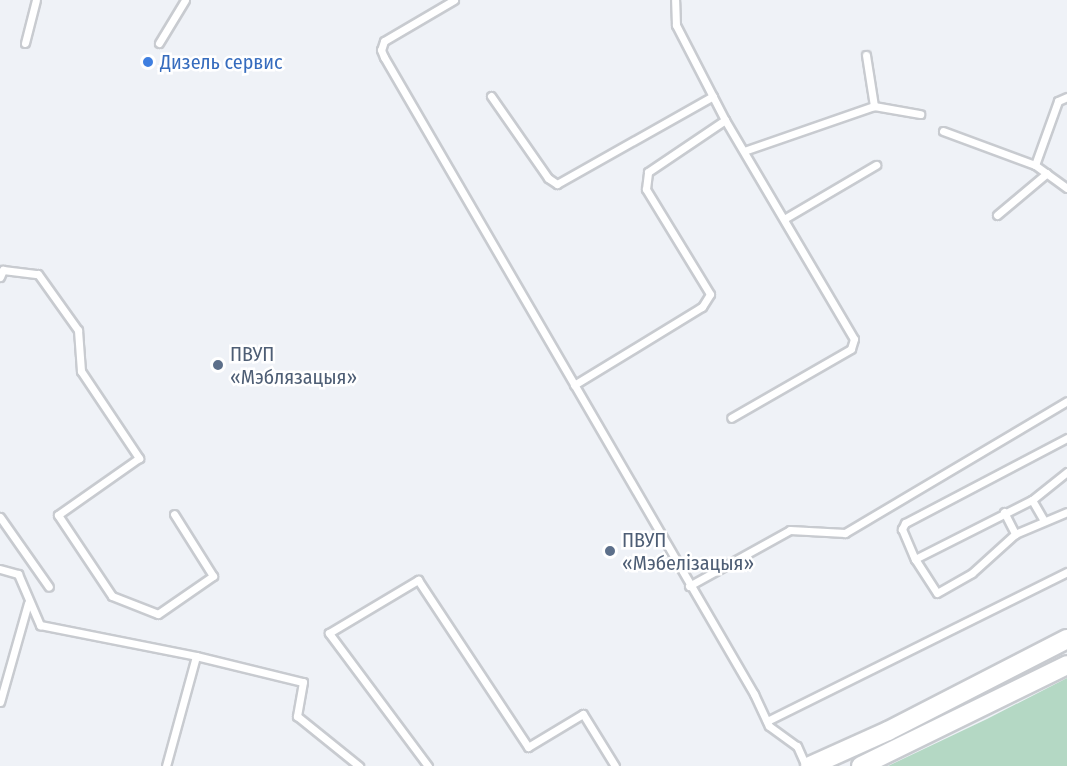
<!DOCTYPE html>
<html>
<head>
<meta charset="utf-8">
<style>
	body { margin:0 }
	#map { position:relative; width:1067px; height:766px; overflow:hidden; background:#eff2f7; font-family:"Fira Sans Condensed",sans-serif }
	div>[style] { position:absolute }
	.green>* { inset:0; background:#b4d8c4 }
	.roads { filter:drop-shadow(2px 0 #c8cbd0) drop-shadow(-2px 0 #c8cbd0) drop-shadow(0 2px #c8cbd0) drop-shadow(0 -2px #c8cbd0) }
	.lane>* { height:7px; margin:-3.5px; padding:0 3.5px; transform-origin:3.5px; border-radius:3.5px; background:#fff }
	.secondary>* { height:18px; margin:-9px; padding:0 9px; transform-origin:9px; border-radius:9px; background:#fff }
	.dots>* { width:16px; height:16px; translate:-50% -50%; box-sizing:border-box; border:3px solid #fff; border-radius:50% }
	span { translate:-50% -50%; white-space:nowrap; text-align:center; line-height:1.15; -webkit-text-stroke:5px #fff; paint-order:stroke }
	.shop-label { font-size:20px; color:#366cbe }
	.left { translate:0 -50%; text-align:left }
	.service-label { font-size:20px; color:#4e5e75 }
</style>
</head>
<body>
<div id="map">
	<div class="green">
		<i style="clip-path:polygon(1067px 678px,1067px 766px,888px 766px,987px 719px)"></i>
	</div>
	<div class="roads">
		<div class="lane">
			<i style="left:454px;top:0;width:81px;rotate:149.6deg"></i>
			<i style="left:384px;top:41px;width:9px;rotate:108deg"></i>
			<i style="left:381px;top:50px;width:8px;rotate:67deg"></i>
			<i style="left:384px;top:57px;width:737px;rotate:59.85deg"></i>
			<i style="left:754px;top:694px;width:35px;rotate:65deg"></i>
			<i style="left:769px;top:726px;width:34px;rotate:36deg"></i>
			<i style="left:797px;top:746px;width:22px;rotate:66deg"></i>
			<i style="left:25px;top:43px;width:44px;rotate:-75.7deg"></i>
			<i style="left:159px;top:43px;width:50px;rotate:-58.8deg"></i>
			<i style="left:866px;top:55px;width:52px;rotate:81.1deg"></i>
			<i style="left:491px;top:96px;width:100px;rotate:55.2deg"></i>
			<i style="left:548px;top:178px;width:11px;rotate:34deg"></i>
			<i style="left:557px;top:184px;width:179px;rotate:-29.4deg"></i>
			<i style="left:725px;top:120px;width:254px;rotate:59.5deg"></i>
			<i style="left:854px;top:339px;width:10px;rotate:107deg"></i>
			<i style="left:851px;top:349px;width:138px;rotate:150.1deg"></i>
			<i style="left:943px;top:131px;width:98px;rotate:20.3deg"></i>
			<i style="left:1035px;top:165px;width:39px;rotate:36deg"></i>
			<i style="left:744px;top:151px;width:138px;rotate:-19.1deg"></i>
			<i style="left:874px;top:106px;width:47px;rotate:9.9deg"></i>
			<i style="left:1035px;top:165px;width:68px;rotate:-70.2deg"></i>
			<i style="left:1058px;top:101px;width:10px;rotate:-24deg"></i>
			<i style="left:997px;top:215px;width:65px;rotate:-40deg"></i>
			<i style="left:784px;top:219px;width:107px;rotate:-30.4deg"></i>
			<i style="left:0;top:277px;width:8px;rotate:-67deg"></i>
			<i style="left:3px;top:270px;width:35px;rotate:7deg"></i>
			<i style="left:38px;top:274px;width:69px;rotate:54.5deg"></i>
			<i style="left:78px;top:330px;width:41px;rotate:85.8deg"></i>
			<i style="left:81px;top:371px;width:105px;rotate:56.3deg"></i>
			<i style="left:139px;top:458px;width:99px;rotate:144.9deg"></i>
			<i style="left:58px;top:515px;width:97px;rotate:56.3deg"></i>
			<i style="left:112px;top:596px;width:49px;rotate:21.4deg"></i>
			<i style="left:158px;top:614px;width:67px;rotate:-34.6deg"></i>
			<i style="left:213px;top:576px;width:73px;rotate:-122.2deg"></i>
			<i style="left:574px;top:385px;width:150px;rotate:-31.4deg"></i>
			<i style="left:702px;top:307px;width:15px;rotate:-58deg"></i>
			<i style="left:710px;top:294px;width:123px;rotate:-121.4deg"></i>
			<i style="left:646px;top:189px;width:17px;rotate:-83deg"></i>
			<i style="left:648px;top:172px;width:93px;rotate:-34deg"></i>
			<i style="left:725px;top:120px;width:107px;rotate:-117.3deg"></i>
			<i style="left:676px;top:25px;width:25px;rotate:-92deg"></i>
			<i style="left:1067px;top:438px;width:183px;rotate:152.3deg"></i>
			<i style="left:905px;top:523px;width:7px;rotate:117deg"></i>
			<i style="left:902px;top:529px;width:33px;rotate:67deg"></i>
			<i style="left:915px;top:559px;width:40px;rotate:57.1deg"></i>
			<i style="left:937px;top:593px;width:40px;rotate:-29.7deg"></i>
			<i style="left:972px;top:573px;width:58px;rotate:-42.2deg"></i>
			<i style="left:1015px;top:534px;width:56px;rotate:-22.9deg"></i>
			<i style="left:1032px;top:500px;width:24px;rotate:60deg"></i>
			<i style="left:1004px;top:512px;width:25px;rotate:63deg"></i>
			<i style="left:0;top:517px;width:85px;rotate:55deg"></i>
			<i style="left:915px;top:559px;width:131px;rotate:-26.8deg"></i>
			<i style="left:1032px;top:500px;width:45px;rotate:-38.7deg"></i>
			<i style="left:0;top:569px;width:19px;rotate:16deg"></i>
			<i style="left:18px;top:574px;width:56px;rotate:66.7deg"></i>
			<i style="left:40px;top:625px;width:159px;rotate:11.2deg"></i>
			<i style="left:196px;top:656px;width:110px;rotate:13.7deg"></i>
			<i style="left:303px;top:682px;width:35px;rotate:100deg"></i>
			<i style="left:297px;top:716px;width:80px;rotate:38.9deg"></i>
			<i style="left:689px;top:586px;width:115px;rotate:-29deg"></i>
			<i style="left:790px;top:530px;width:55px;rotate:3.1deg"></i>
			<i style="left:845px;top:533px;width:258px;rotate:-30.7deg"></i>
			<i style="left:0;top:702px;width:103px;rotate:-74.2deg"></i>
			<i style="left:767px;top:721px;width:335px;rotate:-26.4deg"></i>
			<i style="left:166px;top:766px;width:114px;rotate:-74.7deg"></i>
			<i style="left:428px;top:766px;width:166px;rotate:-126.7deg"></i>
			<i style="left:329px;top:633px;width:104px;rotate:-30.8deg"></i>
			<i style="left:418px;top:580px;width:200px;rotate:56.6deg"></i>
			<i style="left:528px;top:747px;width:64px;rotate:-31deg"></i>
			<i style="left:583px;top:714px;width:61px;rotate:58.4deg"></i>
		</div>
		<div class="secondary">
			<i style="left:810px;top:766px;width:85px;rotate:-24.2deg"></i>
			<i style="left:888px;top:731px;width:201px;rotate:-27.2deg"></i>
			<i style="left:861px;top:766px;width:229px;rotate:-26.1deg"></i>
		</div>
	</div>
	<div class="dots">
		<i style="left:148px;top:62px;background:#3f7fe0"></i>
		<i style="left:218px;top:365px;background:#5c6f8a"></i>
		<i style="left:610px;top:551px;background:#5c6f8a"></i>
	</div>
	<div class="shop-label">
		<span class="left" style="left:160px;top:62px">Дизель сервис</span>
	</div>
	<div class="service-label">
		<span class="left" style="left:230px;top:366px">ПВУП<br>«Мэблязацыя»</span>
		<span class="left" style="left:622px;top:552px">ПВУП<br>«Мэбелізацыя»</span>
	</div>
</div>
</body>
</html>
